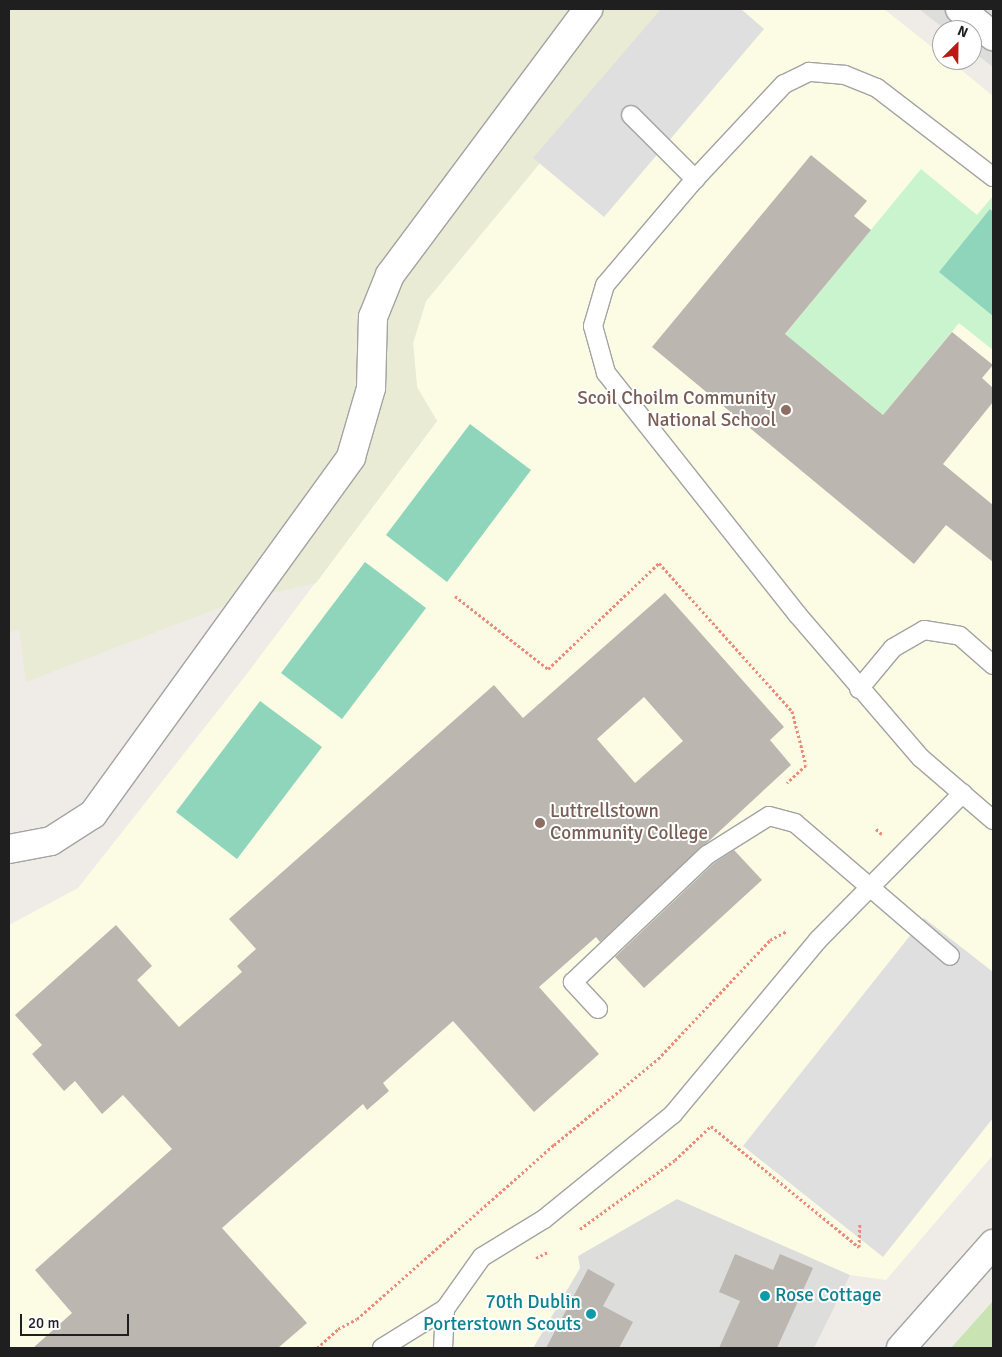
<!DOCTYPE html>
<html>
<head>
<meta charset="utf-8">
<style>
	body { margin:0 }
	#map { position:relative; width:1002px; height:1357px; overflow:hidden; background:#efece7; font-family:Signika,sans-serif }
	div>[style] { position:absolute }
	.residential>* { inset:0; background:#dddddc }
	.education>* { inset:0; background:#fbfce3 }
	.farmland>* { inset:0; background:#e9ebd4 }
	.grass>* { inset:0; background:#c9e3b2 }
	.park>* { inset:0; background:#c9f4ce }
	.pitch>* { inset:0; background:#8ed5bc }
	.parking>* { inset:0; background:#dfdfdf }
	.building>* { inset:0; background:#bcb6b0 }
	.path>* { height:3px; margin-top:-1.5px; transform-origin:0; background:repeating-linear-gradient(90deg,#eb8b7c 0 2.5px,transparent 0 5px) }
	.roads { filter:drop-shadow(1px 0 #a3a3a3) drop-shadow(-1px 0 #a3a3a3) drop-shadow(0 1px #a3a3a3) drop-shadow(0 -1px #a3a3a3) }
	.service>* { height:18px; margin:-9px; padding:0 9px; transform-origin:9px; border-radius:9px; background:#fff }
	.minor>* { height:28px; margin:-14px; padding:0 14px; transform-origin:14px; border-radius:14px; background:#fff }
	.tertiary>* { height:28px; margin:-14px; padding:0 14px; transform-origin:14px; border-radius:14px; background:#fff }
	.dots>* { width:14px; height:14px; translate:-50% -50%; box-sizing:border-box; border:2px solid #fff; border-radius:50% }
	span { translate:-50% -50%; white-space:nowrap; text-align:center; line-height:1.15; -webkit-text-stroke:4px #fff; paint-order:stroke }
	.education-label { font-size:19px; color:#785e54 }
	.right { translate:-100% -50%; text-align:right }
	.left { translate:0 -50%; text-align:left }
	.culture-label { font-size:19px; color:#0d838f }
	.frame { position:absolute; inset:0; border:10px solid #1f1f1f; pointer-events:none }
	.north { position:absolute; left:932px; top:20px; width:50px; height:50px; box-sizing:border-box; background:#fff; border:1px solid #a5a5a5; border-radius:50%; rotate:23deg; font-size:14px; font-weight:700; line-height:20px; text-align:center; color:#1f1f1f }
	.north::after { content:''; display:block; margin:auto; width:18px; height:22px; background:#b91b16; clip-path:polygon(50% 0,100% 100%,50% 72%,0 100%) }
	.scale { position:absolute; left:20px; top:1314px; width:109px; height:22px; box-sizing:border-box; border:2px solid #1f1f1f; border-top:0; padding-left:6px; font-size:15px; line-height:18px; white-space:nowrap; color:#1f1f1f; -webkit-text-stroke:4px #fff; paint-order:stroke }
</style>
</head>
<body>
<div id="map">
	<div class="residential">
		<i style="clip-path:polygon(919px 9px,993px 9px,993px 67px,972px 51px,972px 30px,946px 30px)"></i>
		<i style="clip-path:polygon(677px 1199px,850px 1275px,814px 1348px,533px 1348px,580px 1268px,578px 1256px)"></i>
	</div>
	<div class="education">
		<i style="clip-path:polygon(667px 9px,884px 9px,942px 55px,942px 60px,949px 60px,993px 96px,993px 1155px,886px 1280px,850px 1275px,677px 1199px,578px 1256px,580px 1268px,533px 1348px,9px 1348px,9px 925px,78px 888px,246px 675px,437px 421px,417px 387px,413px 343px,426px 301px)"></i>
	</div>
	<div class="farmland">
		<i style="clip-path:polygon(9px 9px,667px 9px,426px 301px,413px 343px,417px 387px,437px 421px,316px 583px,234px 602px,26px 682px,19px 629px,9px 633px)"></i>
	</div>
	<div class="grass">
		<i style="clip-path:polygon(993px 1301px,993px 1348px,951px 1348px)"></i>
	</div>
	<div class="park">
		<i style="clip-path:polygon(921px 169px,977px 215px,993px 196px,993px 350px,959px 323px,883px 415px,824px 366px,773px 349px)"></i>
	</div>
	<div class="pitch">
		<i style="clip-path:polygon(990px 209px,993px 212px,993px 316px,939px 272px)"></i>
		<i style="clip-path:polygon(470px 424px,531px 470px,447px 582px,386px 535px)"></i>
		<i style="clip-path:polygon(365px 562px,426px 608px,342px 719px,281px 673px)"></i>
		<i style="clip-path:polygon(260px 701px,322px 747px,237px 859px,176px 812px)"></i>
	</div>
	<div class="parking">
		<i style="clip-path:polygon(661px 9px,741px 9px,764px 29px,604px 217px,533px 158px)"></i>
		<i style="clip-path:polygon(924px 918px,993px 972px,993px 1118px,883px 1257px,743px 1146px)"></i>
	</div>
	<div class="building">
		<i style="clip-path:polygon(811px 155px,867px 201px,854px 216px,871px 230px,785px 334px,883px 415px,952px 332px,993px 365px,982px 378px,993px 388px,993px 402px,943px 464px,993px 505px,993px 562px,946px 525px,914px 564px,652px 347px)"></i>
		<i style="clip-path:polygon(evenodd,665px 593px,784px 727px,770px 740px,791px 765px,600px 942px,596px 937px,539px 987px,599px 1054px,534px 1112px,453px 1021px,383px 1083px,389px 1091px,367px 1110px,363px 1104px,222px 1228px,307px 1323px,278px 1348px,33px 1348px,72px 1313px,35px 1270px,172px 1149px,123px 1095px,102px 1114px,75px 1081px,64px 1091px,32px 1054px,42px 1045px,15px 1015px,116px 925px,152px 966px,137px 980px,179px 1027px,242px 972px,237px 966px,256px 949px,229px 919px,494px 685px,523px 718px,665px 593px,644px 697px,683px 741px,635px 783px,597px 739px,644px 697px)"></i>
		<i style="clip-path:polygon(734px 850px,762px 880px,644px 988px,615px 957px,714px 863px)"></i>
		<i style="clip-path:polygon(735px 1254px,773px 1270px,780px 1254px,813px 1268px,777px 1348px,719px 1348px,740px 1301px,719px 1292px)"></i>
		<i style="clip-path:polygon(588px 1269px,615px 1284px,603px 1306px,633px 1322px,619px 1348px,546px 1348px)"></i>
	</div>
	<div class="path">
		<i style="left:455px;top:596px;width:118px;rotate:38.1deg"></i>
		<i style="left:548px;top:669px;width:153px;rotate:-43.7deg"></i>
		<i style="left:659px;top:563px;width:199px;rotate:48.1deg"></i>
		<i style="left:792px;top:711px;width:56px;rotate:75.5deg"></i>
		<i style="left:806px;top:765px;width:26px;rotate:137deg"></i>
		<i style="left:876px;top:829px;width:9px;rotate:41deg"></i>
		<i style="left:580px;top:1229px;width:117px;rotate:-36deg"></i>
		<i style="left:675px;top:1160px;width:50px;rotate:-43.4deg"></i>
		<i style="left:711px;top:1126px;width:191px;rotate:39.3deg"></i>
		<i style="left:859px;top:1247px;width:23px;rotate:-88deg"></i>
		<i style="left:536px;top:1258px;width:13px;rotate:-27deg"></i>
		<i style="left:317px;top:1348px;width:28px;rotate:-42deg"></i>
		<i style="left:338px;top:1329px;width:21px;rotate:-28deg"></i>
		<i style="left:357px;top:1319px;width:263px;rotate:-41.5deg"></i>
		<i style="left:554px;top:1145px;width:135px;rotate:-39.6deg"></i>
		<i style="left:658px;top:1059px;width:163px;rotate:-46.7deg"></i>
		<i style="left:770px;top:940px;width:19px;rotate:-28deg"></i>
	</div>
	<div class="roads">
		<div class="service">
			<i style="left:631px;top:115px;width:91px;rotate:45deg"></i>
			<i style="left:993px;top:177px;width:146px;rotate:-142.5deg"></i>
			<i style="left:877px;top:88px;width:35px;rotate:-158deg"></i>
			<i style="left:845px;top:75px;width:36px;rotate:-175deg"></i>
			<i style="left:809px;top:72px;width:28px;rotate:154deg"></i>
			<i style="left:784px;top:84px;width:130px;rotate:133.1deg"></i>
			<i style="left:695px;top:179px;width:139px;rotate:130.3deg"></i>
			<i style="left:605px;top:285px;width:43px;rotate:106.3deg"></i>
			<i style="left:593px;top:326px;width:49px;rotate:74.5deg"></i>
			<i style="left:606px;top:373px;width:308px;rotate:51.6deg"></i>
			<i style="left:797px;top:614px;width:190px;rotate:49.3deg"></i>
			<i style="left:921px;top:758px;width:95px;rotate:40.7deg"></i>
			<i style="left:859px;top:689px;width:53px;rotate:-50.3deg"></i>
			<i style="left:893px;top:648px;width:36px;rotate:-30deg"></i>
			<i style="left:924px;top:630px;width:36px;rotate:9deg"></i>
			<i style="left:960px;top:636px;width:44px;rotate:41.3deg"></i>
			<i style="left:598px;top:1009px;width:37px;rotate:-133deg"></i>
			<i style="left:573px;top:982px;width:185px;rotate:-43.5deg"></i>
			<i style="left:707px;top:855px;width:73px;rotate:-32.2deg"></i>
			<i style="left:769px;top:816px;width:27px;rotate:15deg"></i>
			<i style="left:795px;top:823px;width:204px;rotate:40.6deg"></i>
			<i style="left:382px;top:1348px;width:74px;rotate:-31.8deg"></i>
			<i style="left:445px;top:1309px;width:64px;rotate:-54.6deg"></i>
			<i style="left:482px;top:1257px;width:73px;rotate:-31.5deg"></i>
			<i style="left:544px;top:1219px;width:166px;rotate:-39.1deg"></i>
			<i style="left:673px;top:1114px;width:226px;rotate:-50.2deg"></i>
			<i style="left:818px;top:940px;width:206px;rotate:-45.4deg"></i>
			<i style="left:443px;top:1348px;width:39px;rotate:-87deg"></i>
		</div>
		<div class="minor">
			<i style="left:960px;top:9px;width:43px;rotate:39.3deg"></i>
			<i style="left:9px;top:849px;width:43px;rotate:-10.8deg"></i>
			<i style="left:51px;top:841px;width:50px;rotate:-32.7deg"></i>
			<i style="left:93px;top:814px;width:440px;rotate:-54.1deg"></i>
			<i style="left:351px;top:457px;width:72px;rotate:-73.8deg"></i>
			<i style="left:371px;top:388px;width:71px;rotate:-88.4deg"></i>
			<i style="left:373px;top:317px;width:45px;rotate:-68deg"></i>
			<i style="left:390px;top:275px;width:332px;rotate:-53.3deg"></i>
		</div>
		<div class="tertiary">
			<i style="left:901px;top:1348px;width:139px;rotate:-48.5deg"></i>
		</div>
	</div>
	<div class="dots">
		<i style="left:786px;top:410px;background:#8d6e63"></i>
		<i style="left:540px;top:823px;background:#8d6e63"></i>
		<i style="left:765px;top:1296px;background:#0f9aa8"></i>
		<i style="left:591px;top:1314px;background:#0f9aa8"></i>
	</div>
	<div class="education-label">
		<span class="right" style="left:776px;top:410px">Scoil Choilm Community<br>National School</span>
		<span class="left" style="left:550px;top:823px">Luttrellstown<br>Community College</span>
	</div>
	<div class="culture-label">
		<span class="left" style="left:775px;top:1296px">Rose Cottage</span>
		<span class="right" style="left:581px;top:1314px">70th Dublin<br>Porterstown Scouts</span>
	</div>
	<div class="frame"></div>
	<div class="north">N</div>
	<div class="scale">20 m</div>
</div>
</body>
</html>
